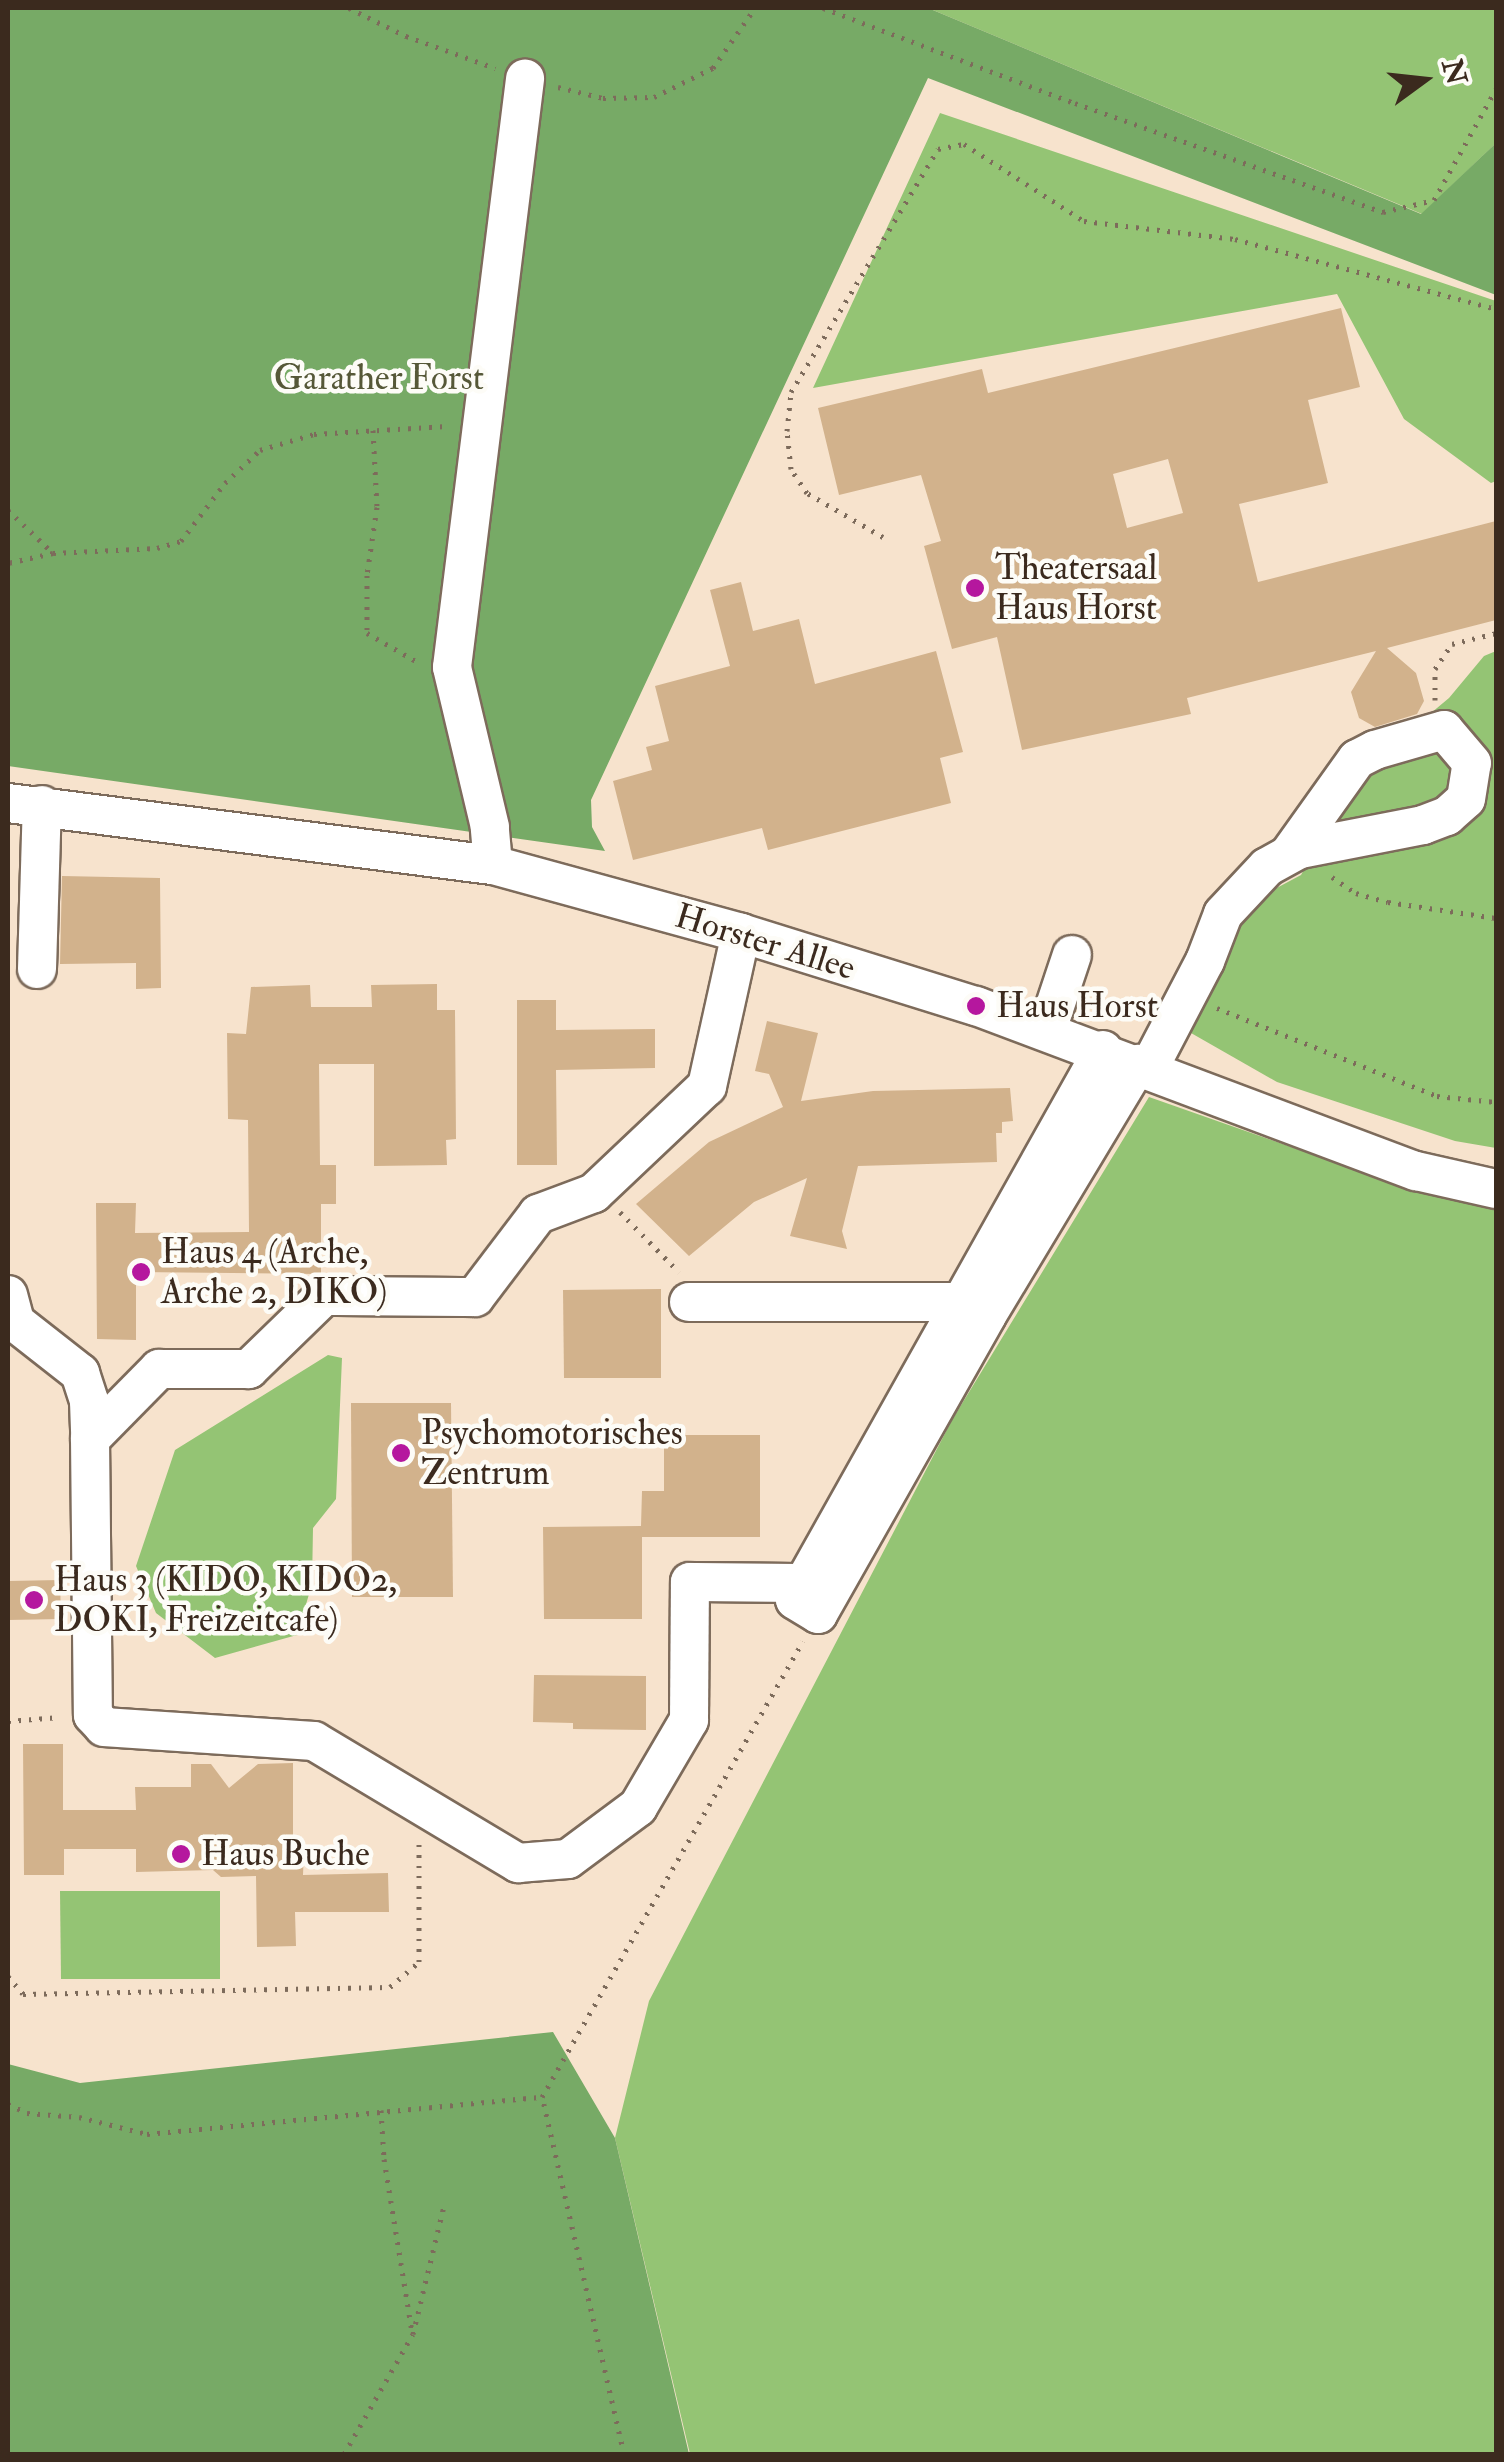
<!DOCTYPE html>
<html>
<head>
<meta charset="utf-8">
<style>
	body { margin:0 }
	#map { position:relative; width:1504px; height:2462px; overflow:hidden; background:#f7e3cd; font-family:"IM FELL Double Pica",serif }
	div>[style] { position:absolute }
	.green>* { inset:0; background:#94c474 }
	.forest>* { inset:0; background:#7a6 }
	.building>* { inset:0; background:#d2b28c }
	.path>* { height:5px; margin-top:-2.5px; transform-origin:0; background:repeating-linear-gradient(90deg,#7d6b5b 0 2.5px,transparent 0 10.5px) }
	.roads { filter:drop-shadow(2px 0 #7d6b5b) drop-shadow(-2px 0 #7d6b5b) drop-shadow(0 2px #7d6b5b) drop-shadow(0 -2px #7d6b5b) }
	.minor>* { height:38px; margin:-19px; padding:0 19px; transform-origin:19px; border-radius:19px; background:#fff }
	.dots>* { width:28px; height:28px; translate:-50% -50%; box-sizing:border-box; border:5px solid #fdfcf7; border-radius:50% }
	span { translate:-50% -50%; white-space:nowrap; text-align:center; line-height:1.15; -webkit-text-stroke:9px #fdfcf7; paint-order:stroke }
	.park-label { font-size:35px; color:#565838 }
	.poi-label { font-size:35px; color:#3b2a1e }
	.left { translate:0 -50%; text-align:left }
	.street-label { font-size:35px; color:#3b2a1e }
	.frame { position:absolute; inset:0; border:10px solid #3b2a1e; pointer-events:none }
	.north { position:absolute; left:1374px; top:30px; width:100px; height:100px; -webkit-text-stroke:8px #fdfcf7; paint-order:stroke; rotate:75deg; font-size:28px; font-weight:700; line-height:40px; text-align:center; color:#3b2a1e }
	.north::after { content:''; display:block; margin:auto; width:35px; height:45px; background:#3b2a1e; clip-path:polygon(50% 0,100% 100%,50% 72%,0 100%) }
</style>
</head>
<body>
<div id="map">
	<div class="green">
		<i style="clip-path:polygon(928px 8px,1496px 8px,1496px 143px,1422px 214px)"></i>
		<i style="clip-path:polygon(940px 113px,1496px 301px,1496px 481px,1491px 483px,1404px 419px,1337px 294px,813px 388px)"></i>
		<i style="clip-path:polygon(1496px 651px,1496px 1148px,1455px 1141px,1277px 1082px,1191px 1033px,1238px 920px,1271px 891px,1301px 875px,1333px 818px,1371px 763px,1449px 698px,1484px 656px)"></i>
		<i style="clip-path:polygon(1149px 1097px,1405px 1187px,1496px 1208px,1496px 2454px,690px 2454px,615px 2138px,649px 2001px,952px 1420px)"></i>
		<i style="clip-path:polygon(328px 1355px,342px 1358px,336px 1499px,313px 1528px,312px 1584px,297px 1635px,215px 1658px,156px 1613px,136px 1566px,175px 1450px)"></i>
		<i style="clip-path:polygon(60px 1891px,220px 1891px,220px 1979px,61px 1979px)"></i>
	</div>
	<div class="forest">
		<i style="clip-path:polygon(8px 8px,928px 8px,1421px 214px,1496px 143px,1496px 295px,928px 78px,591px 800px,592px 827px,605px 851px,8px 766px)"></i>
		<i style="clip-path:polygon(553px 2032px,615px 2138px,689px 2454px,8px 2454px,8px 2064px,80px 2083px)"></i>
	</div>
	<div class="building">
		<i style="clip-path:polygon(evenodd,1341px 308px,1360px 387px,1308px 400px,1328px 483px,1239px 504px,1258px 582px,1496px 521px,1496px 620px,1387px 648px,1416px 673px,1424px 701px,1417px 714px,1375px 727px,1359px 718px,1351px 692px,1376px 651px,1187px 698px,1191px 714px,1022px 750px,997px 637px,952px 649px,924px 546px,941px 541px,921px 475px,839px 495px,818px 408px,982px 369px,988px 393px,1341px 308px,1168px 459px,1183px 513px,1127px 528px,1113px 474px,1168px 459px)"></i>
		<i style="clip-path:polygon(741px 582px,753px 631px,799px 619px,815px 684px,936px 651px,963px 752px,940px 758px,951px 803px,768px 850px,762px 828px,633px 860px,613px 781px,652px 770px,646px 747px,669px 741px,655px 686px,730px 666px,710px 590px)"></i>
		<i style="clip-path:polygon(62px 876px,160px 878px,161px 988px,136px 989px,136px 963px,60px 964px)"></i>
		<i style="clip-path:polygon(437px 984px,437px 1010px,455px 1010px,456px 1139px,446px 1140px,447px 1165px,374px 1166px,374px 1064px,319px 1064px,320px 1165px,336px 1165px,336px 1204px,321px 1204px,321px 1274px,136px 1272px,136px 1340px,97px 1339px,96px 1203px,136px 1203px,135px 1233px,249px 1232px,248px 1120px,228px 1119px,227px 1033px,246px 1034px,251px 987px,310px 985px,311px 1007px,372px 1007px,371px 985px)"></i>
		<i style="clip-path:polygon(517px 1000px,556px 1000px,556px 1030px,655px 1029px,655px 1068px,556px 1070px,557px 1165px,517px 1165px)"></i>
		<i style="clip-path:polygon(767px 1021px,818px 1033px,801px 1101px,873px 1091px,1010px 1088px,1013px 1121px,1002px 1122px,1002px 1133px,996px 1133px,997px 1162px,858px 1166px,842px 1231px,847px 1249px,790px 1236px,807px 1178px,754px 1202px,689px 1256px,636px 1204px,709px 1142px,783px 1107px,769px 1074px,755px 1071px)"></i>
		<i style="clip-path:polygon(661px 1289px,661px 1378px,564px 1378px,563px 1290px)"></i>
		<i style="clip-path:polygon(351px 1403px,451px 1403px,453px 1597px,352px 1597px)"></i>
		<i style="clip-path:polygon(664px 1435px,760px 1435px,760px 1537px,642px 1537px,642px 1619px,544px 1619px,543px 1527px,641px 1526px,642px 1491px,664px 1491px)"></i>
		<i style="clip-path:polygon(60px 1580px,61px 1619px,8px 1620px,8px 1581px)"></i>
		<i style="clip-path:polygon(534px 1675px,646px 1676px,646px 1730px,573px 1729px,573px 1723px,533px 1722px)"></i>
		<i style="clip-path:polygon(23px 1744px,63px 1744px,63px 1810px,136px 1810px,135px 1787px,191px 1787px,191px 1764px,211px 1764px,229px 1788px,258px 1764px,293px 1763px,293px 1850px,304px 1850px,303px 1875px,388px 1873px,389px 1912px,295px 1912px,296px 1946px,257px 1947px,256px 1876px,221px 1877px,213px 1870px,136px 1872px,136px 1849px,64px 1849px,64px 1875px,24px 1875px)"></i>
	</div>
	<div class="path">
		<i style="left:349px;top:8px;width:64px;rotate:26.2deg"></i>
		<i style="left:406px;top:36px;width:95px;rotate:19.8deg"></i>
		<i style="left:823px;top:8px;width:269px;rotate:20.7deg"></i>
		<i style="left:1075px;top:103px;width:327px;rotate:19.5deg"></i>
		<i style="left:1383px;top:212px;width:52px;rotate:-13.2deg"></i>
		<i style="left:1434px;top:200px;width:127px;rotate:-60.8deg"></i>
		<i style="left:558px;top:87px;width:46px;rotate:13.7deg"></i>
		<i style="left:603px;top:98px;width:51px;rotate:-1.1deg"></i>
		<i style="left:654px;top:97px;width:66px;rotate:-26.2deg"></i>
		<i style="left:713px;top:68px;width:73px;rotate:-55deg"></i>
		<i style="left:373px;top:430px;width:77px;rotate:87deg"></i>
		<i style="left:377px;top:507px;width:69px;rotate:98.4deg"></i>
		<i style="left:367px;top:575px;width:58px;rotate:90deg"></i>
		<i style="left:367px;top:633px;width:62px;rotate:29.9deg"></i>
		<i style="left:8px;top:510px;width:62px;rotate:43.7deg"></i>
		<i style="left:53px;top:553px;width:46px;rotate:167.5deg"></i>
		<i style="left:883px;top:537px;width:88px;rotate:-149.9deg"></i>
		<i style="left:807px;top:493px;width:29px;rotate:-124deg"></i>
		<i style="left:791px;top:469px;width:38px;rotate:-96deg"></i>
		<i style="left:787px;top:431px;width:39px;rotate:-84deg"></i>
		<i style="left:791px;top:392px;width:284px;rotate:-58.8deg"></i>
		<i style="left:938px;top:149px;width:26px;rotate:-11deg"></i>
		<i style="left:964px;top:144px;width:143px;rotate:32.7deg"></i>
		<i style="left:1084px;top:221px;width:152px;rotate:6.8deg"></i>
		<i style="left:1235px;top:239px;width:270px;rotate:15deg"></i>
		<i style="left:53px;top:553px;width:104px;rotate:-2.8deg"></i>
		<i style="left:157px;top:548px;width:25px;rotate:-16deg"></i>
		<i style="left:181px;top:541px;width:73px;rotate:-52.8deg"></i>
		<i style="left:225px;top:483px;width:48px;rotate:-43.3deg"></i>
		<i style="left:260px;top:450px;width:56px;rotate:-16.5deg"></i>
		<i style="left:314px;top:434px;width:133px;rotate:-3.4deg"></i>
		<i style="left:1435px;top:700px;width:31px;rotate:-90deg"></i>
		<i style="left:1435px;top:669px;width:30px;rotate:-56deg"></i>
		<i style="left:1452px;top:644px;width:45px;rotate:-14deg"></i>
		<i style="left:1332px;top:877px;width:29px;rotate:34deg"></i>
		<i style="left:1356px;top:893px;width:33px;rotate:16deg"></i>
		<i style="left:1388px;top:902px;width:109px;rotate:8.4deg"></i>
		<i style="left:1217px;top:1008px;width:237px;rotate:21.8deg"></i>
		<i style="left:1437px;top:1096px;width:59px;rotate:5.8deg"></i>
		<i style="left:620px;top:1212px;width:84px;rotate:45.5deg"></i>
		<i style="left:8px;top:1721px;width:52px;rotate:-4.4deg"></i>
		<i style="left:8px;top:1976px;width:23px;rotate:50deg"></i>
		<i style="left:23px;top:1994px;width:367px;rotate:-1.1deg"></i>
		<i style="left:390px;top:1987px;width:38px;rotate:-41deg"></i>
		<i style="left:419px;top:1962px;width:118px;rotate:-90deg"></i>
		<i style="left:8px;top:2104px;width:21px;rotate:25deg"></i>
		<i style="left:27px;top:2113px;width:52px;rotate:4.4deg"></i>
		<i style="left:79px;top:2117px;width:70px;rotate:14deg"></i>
		<i style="left:147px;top:2134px;width:397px;rotate:-5.4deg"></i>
		<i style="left:381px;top:2110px;width:49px;rotate:86.5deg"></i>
		<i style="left:384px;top:2159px;width:174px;rotate:80.8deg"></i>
		<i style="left:344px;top:2454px;width:138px;rotate:-60.1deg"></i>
		<i style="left:413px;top:2334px;width:132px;rotate:-76.4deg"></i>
		<i style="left:624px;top:2454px;width:366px;rotate:-102.9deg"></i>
		<i style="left:542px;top:2097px;width:525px;rotate:-60.21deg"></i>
	</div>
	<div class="roads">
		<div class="minor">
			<i style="left:8px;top:803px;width:489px;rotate:7.3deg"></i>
			<i style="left:493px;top:865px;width:257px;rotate:15.3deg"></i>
			<i style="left:741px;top:933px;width:246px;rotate:17.3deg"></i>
			<i style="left:976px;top:1006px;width:470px;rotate:20.6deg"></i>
			<i style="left:1416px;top:1171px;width:82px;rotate:12.7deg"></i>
			<i style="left:493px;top:865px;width:38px;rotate:-95deg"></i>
			<i style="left:490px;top:827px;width:164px;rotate:-103.4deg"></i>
			<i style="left:452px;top:667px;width:593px;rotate:-82.92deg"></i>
			<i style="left:741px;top:933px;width:157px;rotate:102.5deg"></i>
			<i style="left:707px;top:1086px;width:156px;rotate:136.6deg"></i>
			<i style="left:594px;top:1193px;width:60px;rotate:159.4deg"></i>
			<i style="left:538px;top:1214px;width:104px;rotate:127.2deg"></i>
			<i style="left:475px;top:1297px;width:151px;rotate:-179.6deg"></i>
			<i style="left:324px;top:1296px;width:105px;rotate:135.8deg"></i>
			<i style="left:249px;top:1369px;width:90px;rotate:180deg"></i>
			<i style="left:159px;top:1369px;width:98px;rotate:134.6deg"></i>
			<i style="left:90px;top:1439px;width:276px;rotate:89.4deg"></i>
			<i style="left:93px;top:1715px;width:16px;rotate:47deg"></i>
			<i style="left:104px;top:1727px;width:210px;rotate:3.8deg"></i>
			<i style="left:314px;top:1741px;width:238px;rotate:30.9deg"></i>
			<i style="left:518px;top:1863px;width:50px;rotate:-4.6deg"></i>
			<i style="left:568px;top:1859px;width:87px;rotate:-36.6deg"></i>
			<i style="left:638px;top:1807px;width:101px;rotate:-59.6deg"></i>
			<i style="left:689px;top:1720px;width:138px;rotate:-89.6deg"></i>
			<i style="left:690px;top:1582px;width:114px;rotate:0.5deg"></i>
			<i style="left:37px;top:969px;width:164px;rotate:-88.3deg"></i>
			<i style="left:1047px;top:1030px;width:79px;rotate:-71.6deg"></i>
			<i style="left:1103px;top:1050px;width:611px;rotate:119.29deg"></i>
			<i style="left:804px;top:1583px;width:19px;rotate:118deg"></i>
			<i style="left:795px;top:1600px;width:27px;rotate:31deg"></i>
			<i style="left:818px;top:1614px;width:343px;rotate:-60.5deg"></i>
			<i style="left:987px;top:1315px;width:293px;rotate:-59deg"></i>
			<i style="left:1149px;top:1068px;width:121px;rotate:-62.4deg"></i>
			<i style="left:1205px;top:961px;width:50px;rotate:-69deg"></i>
			<i style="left:1223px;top:914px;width:64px;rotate:-46.9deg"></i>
			<i style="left:1267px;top:867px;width:38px;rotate:-29deg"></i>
			<i style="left:1300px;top:849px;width:125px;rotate:-11deg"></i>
			<i style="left:1423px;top:825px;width:26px;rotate:-21deg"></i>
			<i style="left:1447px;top:816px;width:25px;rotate:-42deg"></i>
			<i style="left:1466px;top:799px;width:36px;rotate:-81deg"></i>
			<i style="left:1472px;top:763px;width:43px;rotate:-130.3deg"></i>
			<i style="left:1444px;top:730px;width:72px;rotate:163.8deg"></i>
			<i style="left:1375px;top:750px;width:20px;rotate:153deg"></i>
			<i style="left:1357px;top:759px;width:115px;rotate:125.5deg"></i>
			<i style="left:8px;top:1295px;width:28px;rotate:75deg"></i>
			<i style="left:15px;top:1322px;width:83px;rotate:38.1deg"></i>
			<i style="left:80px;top:1373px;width:29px;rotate:72deg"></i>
			<i style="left:89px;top:1401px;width:38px;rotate:88deg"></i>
			<i style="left:689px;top:1302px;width:274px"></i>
			<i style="left:963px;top:1302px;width:19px;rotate:28deg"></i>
		</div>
	</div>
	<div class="dots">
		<i style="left:975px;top:588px;background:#b5179e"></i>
		<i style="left:976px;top:1006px;background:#b5179e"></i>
		<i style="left:141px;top:1272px;background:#b5179e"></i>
		<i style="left:401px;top:1453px;background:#b5179e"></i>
		<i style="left:34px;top:1600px;background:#b5179e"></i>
		<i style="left:181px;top:1854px;background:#b5179e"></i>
	</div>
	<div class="park-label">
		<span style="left:379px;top:378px">Garather Forst</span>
	</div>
	<div class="poi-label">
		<span class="left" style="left:995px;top:588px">Theatersaal<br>Haus Horst</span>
		<span class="left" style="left:996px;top:1006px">Haus Horst</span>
		<span class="left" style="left:161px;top:1272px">Haus 4 (Arche,<br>Arche 2, DIKO)</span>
		<span class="left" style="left:421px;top:1453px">Psychomotorisches<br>Zentrum</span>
		<span class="left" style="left:54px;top:1600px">Haus 3 (KIDO, KIDO2,<br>DOKI, Freizeitcafe)</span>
		<span class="left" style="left:201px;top:1854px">Haus Buche</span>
	</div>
	<div class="street-label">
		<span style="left:765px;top:942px;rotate:17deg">Horster Allee</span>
	</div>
	<div class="frame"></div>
	<div class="north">N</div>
</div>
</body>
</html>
